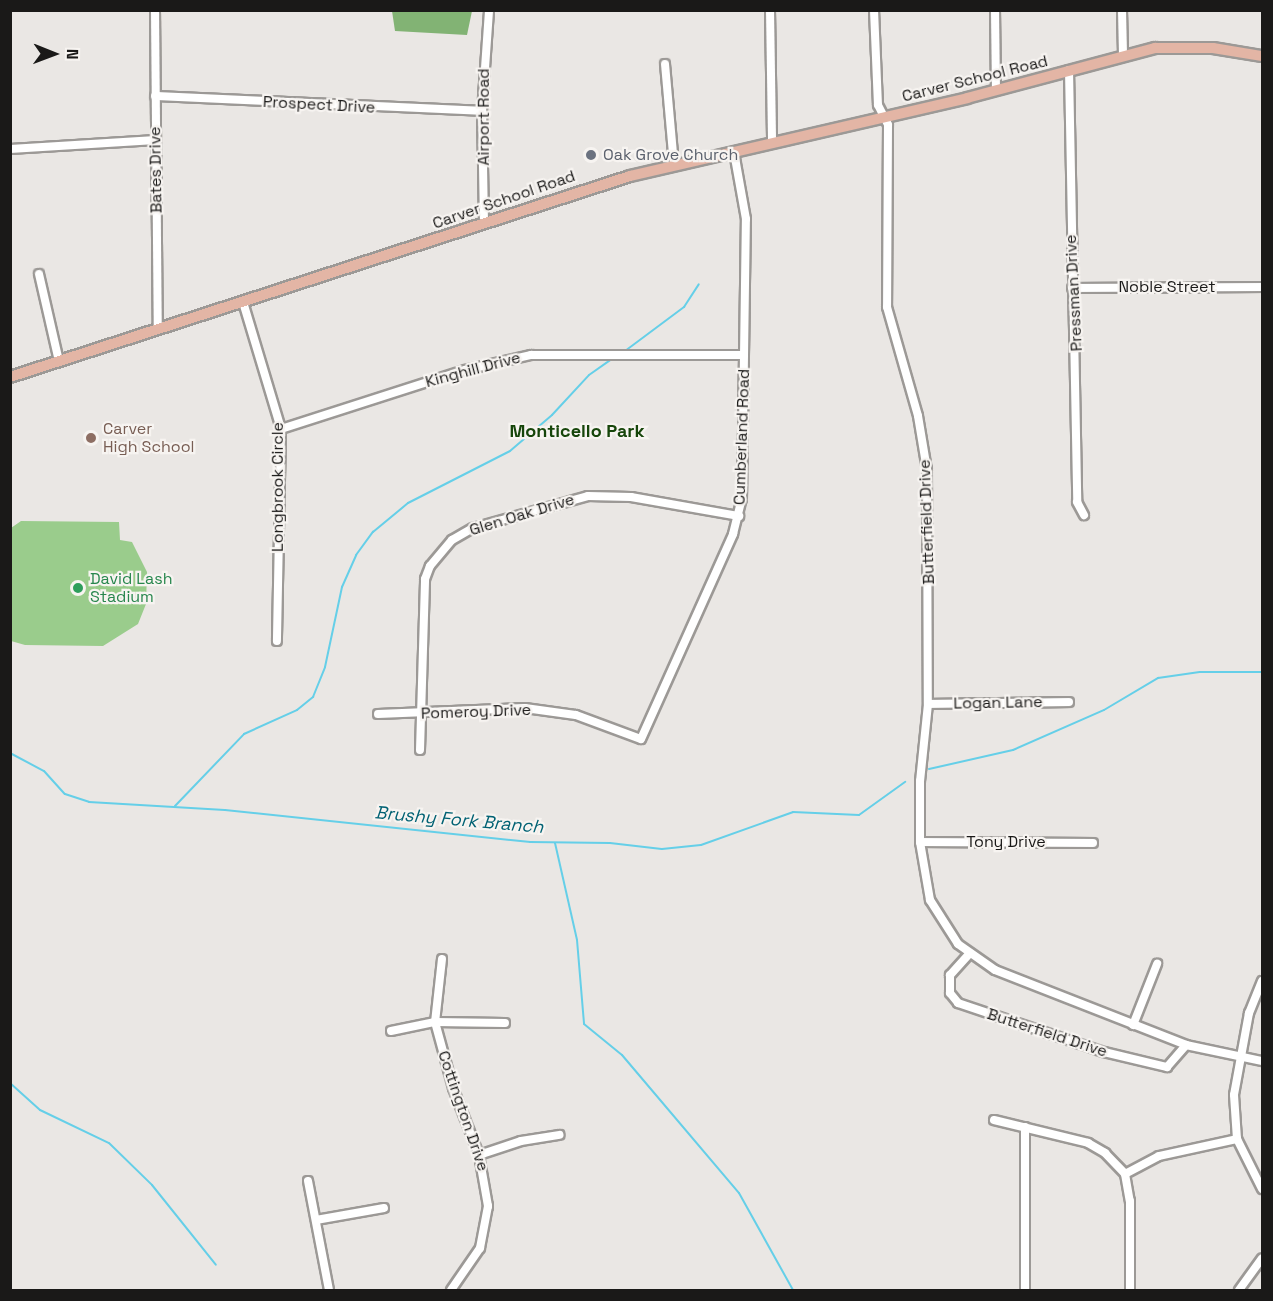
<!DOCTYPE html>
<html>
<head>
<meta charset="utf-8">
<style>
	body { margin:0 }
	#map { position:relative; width:1273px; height:1301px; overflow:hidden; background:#eae7e4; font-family:"Space Grotesk",sans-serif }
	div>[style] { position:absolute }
	.green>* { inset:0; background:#9acc8c }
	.forest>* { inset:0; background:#82b374 }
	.stream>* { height:2px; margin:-1px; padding:0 1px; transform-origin:1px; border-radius:1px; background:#65cfe8 }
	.roads { filter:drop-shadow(2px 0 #9c9996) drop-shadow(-2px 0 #9c9996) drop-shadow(0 2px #9c9996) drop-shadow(0 -2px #9c9996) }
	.minor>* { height:8px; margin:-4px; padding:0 4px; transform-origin:4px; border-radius:4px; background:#fff }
	.major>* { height:10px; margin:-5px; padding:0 5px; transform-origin:5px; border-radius:5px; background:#e3b5a5 }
	.dots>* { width:16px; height:16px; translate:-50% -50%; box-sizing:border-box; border:3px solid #f7f4f1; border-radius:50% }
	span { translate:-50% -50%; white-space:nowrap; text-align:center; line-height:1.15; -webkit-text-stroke:4.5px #f7f4f1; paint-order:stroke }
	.street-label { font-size:16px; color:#1a1918 }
	.worship-label { font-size:16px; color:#5b616d }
	.left { translate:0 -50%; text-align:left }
	.education-label { font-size:16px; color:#785e54 }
	.leisure-label { font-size:16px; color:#27864d }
	.neighbourhood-label { font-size:18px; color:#17460b; font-weight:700 }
	.water-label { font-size:18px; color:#016173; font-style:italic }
	.frame { position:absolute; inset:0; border:12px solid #1a1918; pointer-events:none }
	.north { position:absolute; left:24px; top:24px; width:60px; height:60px; -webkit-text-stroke:4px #f7f4f1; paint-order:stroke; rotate:91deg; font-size:16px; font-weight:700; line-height:24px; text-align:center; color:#1a1918 }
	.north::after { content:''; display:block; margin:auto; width:21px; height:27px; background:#1a1918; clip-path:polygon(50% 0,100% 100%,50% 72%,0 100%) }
</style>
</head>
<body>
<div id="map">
	<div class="green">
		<i style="clip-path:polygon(21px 521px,119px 522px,120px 540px,132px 542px,147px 572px,146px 604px,138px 624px,103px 646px,25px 645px,11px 641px,11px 528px)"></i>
	</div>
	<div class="forest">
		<i style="clip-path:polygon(392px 11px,392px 10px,472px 11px,467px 35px,395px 31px)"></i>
	</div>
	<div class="stream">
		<i style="left:625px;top:351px;width:74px;rotate:-36.7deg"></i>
		<i style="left:684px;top:307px;width:27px;rotate:-57deg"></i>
		<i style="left:10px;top:753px;width:38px;rotate:28deg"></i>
		<i style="left:44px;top:771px;width:31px;rotate:48deg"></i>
		<i style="left:65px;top:794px;width:25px;rotate:18deg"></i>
		<i style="left:89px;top:802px;width:136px;rotate:3.4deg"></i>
		<i style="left:225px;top:810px;width:307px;rotate:6deg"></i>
		<i style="left:530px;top:842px;width:80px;rotate:0.7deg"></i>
		<i style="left:610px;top:843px;width:52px;rotate:6.6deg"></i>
		<i style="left:662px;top:849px;width:39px;rotate:-6deg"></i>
		<i style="left:701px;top:845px;width:98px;rotate:-19.7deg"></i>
		<i style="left:793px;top:812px;width:66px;rotate:2.6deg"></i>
		<i style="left:859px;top:815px;width:57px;rotate:-35.7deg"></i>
		<i style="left:929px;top:769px;width:86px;rotate:-12.7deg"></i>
		<i style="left:1013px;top:750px;width:99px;rotate:-23.7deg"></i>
		<i style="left:1104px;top:710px;width:63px;rotate:-30.7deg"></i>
		<i style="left:1158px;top:678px;width:42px;rotate:-8.1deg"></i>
		<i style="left:1200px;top:672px;width:62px"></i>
		<i style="left:175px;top:806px;width:100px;rotate:-46.2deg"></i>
		<i style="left:244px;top:734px;width:58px;rotate:-24.4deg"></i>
		<i style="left:297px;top:710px;width:21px;rotate:-39deg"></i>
		<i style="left:313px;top:697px;width:32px;rotate:-68deg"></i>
		<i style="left:325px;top:667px;width:82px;rotate:-78deg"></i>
		<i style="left:342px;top:587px;width:35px;rotate:-66deg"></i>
		<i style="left:356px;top:555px;width:29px;rotate:-54deg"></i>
		<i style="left:373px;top:532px;width:45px;rotate:-39.6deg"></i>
		<i style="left:408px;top:503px;width:114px;rotate:-27deg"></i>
		<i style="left:510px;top:451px;width:55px;rotate:-40.6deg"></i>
		<i style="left:552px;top:415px;width:54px;rotate:-47.2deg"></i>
		<i style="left:589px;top:375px;width:28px;rotate:-35deg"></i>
		<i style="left:555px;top:843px;width:99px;rotate:77.2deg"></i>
		<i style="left:577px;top:940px;width:84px;rotate:85.2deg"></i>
		<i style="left:584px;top:1024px;width:49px;rotate:39.2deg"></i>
		<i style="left:622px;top:1055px;width:181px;rotate:49.7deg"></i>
		<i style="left:739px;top:1193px;width:111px;rotate:60.9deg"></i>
		<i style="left:10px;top:1083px;width:40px;rotate:42deg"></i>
		<i style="left:40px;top:1110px;width:76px;rotate:25.6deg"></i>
		<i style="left:109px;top:1143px;width:60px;rotate:44.3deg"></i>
		<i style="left:152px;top:1185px;width:102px;rotate:51.3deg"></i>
	</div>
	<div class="roads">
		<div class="minor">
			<i style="left:155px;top:10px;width:319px;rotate:89.5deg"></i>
			<i style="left:770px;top:10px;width:133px;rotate:89.1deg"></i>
			<i style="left:874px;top:10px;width:95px;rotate:87.6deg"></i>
			<i style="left:878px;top:105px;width:22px;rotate:63deg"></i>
			<i style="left:888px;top:125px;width:182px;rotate:90.3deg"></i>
			<i style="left:887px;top:307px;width:113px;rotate:74.1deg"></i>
			<i style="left:918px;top:416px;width:55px;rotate:80.5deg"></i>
			<i style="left:927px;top:470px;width:234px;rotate:89.8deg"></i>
			<i style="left:928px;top:704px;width:77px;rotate:95.9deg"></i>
			<i style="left:920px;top:781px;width:61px;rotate:90deg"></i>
			<i style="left:920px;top:842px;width:59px;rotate:80.2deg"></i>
			<i style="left:930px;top:900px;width:52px;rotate:57.5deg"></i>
			<i style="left:958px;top:944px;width:45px;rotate:35.1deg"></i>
			<i style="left:995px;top:970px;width:205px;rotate:21.4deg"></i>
			<i style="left:1186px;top:1045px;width:78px;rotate:11.9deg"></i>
			<i style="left:995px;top:10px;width:80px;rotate:89.3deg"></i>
			<i style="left:1122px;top:10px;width:45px;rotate:88.7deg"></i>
			<i style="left:665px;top:64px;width:101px;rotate:84.9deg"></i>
			<i style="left:1069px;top:70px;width:432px;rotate:88.9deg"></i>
			<i style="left:1077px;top:502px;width:15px;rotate:62deg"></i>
			<i style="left:155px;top:96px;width:327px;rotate:2.6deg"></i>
			<i style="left:10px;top:149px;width:146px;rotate:-3.5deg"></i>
			<i style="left:484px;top:223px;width:112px;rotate:-91deg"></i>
			<i style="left:482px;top:111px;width:101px;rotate:-86deg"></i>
			<i style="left:39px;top:274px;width:89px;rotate:77.1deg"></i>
			<i style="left:1072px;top:288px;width:190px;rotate:-0.3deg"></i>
			<i style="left:243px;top:302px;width:133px;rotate:73.3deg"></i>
			<i style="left:281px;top:429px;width:212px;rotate:91.1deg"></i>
			<i style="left:281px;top:429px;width:193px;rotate:-17.8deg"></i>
			<i style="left:465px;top:370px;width:68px;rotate:-12.8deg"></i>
			<i style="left:531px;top:355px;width:213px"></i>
			<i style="left:928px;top:704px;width:141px;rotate:-0.8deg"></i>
			<i style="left:378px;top:714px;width:147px;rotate:-2.3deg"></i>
			<i style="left:525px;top:708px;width:51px;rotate:7.8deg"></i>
			<i style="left:576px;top:715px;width:69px;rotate:20.3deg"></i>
			<i style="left:641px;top:739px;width:225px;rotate:-65.8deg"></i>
			<i style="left:733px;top:534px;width:36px;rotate:-76deg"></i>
			<i style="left:742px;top:499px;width:280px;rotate:-89.2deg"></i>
			<i style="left:746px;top:219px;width:68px;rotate:-100.2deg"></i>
			<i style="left:420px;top:750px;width:171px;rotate:-88.3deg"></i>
			<i style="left:425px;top:579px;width:14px;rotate:-69deg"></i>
			<i style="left:430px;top:566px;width:34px;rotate:-50deg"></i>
			<i style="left:452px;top:540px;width:24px;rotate:-30deg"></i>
			<i style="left:473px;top:528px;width:119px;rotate:-15.5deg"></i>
			<i style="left:588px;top:496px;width:43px;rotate:1.3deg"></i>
			<i style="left:631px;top:497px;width:110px;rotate:10deg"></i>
			<i style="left:920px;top:842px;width:173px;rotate:0.3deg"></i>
			<i style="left:970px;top:953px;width:30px;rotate:132deg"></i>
			<i style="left:950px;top:975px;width:18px;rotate:90deg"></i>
			<i style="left:950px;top:993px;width:13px;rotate:51deg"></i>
			<i style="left:958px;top:1003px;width:154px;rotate:18.6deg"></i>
			<i style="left:1104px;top:1052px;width:65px;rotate:13.4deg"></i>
			<i style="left:1167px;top:1067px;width:29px;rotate:-49deg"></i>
			<i style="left:442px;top:959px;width:63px;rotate:96.3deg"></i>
			<i style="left:435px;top:1022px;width:68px;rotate:74.7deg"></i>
			<i style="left:453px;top:1088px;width:72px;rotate:68.8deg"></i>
			<i style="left:479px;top:1155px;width:52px;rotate:80deg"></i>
			<i style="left:488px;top:1206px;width:43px;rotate:100.8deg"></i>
			<i style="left:480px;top:1248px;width:51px;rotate:124.6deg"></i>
			<i style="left:1262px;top:981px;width:35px;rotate:112deg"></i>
			<i style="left:1249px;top:1013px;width:83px;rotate:100.4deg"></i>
			<i style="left:1234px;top:1095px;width:44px;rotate:86.1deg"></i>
			<i style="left:1237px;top:1139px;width:56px;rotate:63.4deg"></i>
			<i style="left:1133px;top:1025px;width:66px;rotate:-68.5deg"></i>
			<i style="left:391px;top:1031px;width:45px;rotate:-11.6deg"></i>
			<i style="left:435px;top:1022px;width:70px;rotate:0.8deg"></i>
			<i style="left:994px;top:1120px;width:97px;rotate:13.7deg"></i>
			<i style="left:1088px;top:1143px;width:20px;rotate:30deg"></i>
			<i style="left:1105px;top:1153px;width:29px;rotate:46deg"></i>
			<i style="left:1125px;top:1174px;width:27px;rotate:80deg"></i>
			<i style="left:1130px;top:1201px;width:89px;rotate:90deg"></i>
			<i style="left:479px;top:1155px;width:44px;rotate:-18.4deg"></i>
			<i style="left:521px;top:1141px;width:39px;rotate:-9deg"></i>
			<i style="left:1125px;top:1174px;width:38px;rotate:-28deg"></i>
			<i style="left:1159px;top:1156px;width:80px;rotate:-12.3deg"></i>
			<i style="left:308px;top:1181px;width:111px;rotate:79.1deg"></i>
			<i style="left:316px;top:1220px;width:69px;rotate:-10deg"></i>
			<i style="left:1025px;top:1290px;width:163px;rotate:-90deg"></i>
			<i style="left:1239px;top:1290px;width:39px;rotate:-54deg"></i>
		</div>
		<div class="major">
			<i style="left:10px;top:377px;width:652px;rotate:-17.96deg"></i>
			<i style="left:630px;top:176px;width:346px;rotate:-13deg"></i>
			<i style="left:967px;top:98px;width:195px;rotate:-14.9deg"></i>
			<i style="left:1155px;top:48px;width:58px"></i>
			<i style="left:1213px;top:48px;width:50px;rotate:9.3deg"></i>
		</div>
	</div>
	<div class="dots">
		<i style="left:591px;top:155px;background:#6b7280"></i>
		<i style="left:91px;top:438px;background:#8d6e63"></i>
		<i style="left:78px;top:588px;background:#2e9e5b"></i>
	</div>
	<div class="street-label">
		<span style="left:975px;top:79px;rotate:-14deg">Carver School Road</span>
		<span style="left:319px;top:105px;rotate:3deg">Prospect Drive</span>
		<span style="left:484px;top:117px;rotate:-90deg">Airport Road</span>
		<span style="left:156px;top:170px;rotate:-91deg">Bates Drive</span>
		<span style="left:504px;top:200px;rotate:-19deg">Carver School Road</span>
		<span style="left:1167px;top:287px">Noble Street</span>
		<span style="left:1074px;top:293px;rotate:-93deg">Pressman Drive</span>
		<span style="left:473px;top:370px;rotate:-15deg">Kinghill Drive</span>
		<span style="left:742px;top:437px;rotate:-88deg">Cumberland Road</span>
		<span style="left:278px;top:487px;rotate:-90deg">Longbrook Circle</span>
		<span style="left:522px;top:515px;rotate:-17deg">Glen Oak Drive</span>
		<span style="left:927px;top:522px;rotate:-92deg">Butterfield Drive</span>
		<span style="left:998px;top:703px;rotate:-1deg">Logan Lane</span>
		<span style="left:476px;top:712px;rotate:-2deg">Pomeroy Drive</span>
		<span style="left:1006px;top:842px">Tony Drive</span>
		<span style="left:1047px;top:1033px;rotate:18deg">Butterfield Drive</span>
		<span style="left:463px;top:1111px;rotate:71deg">Cottington Drive</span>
	</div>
	<div class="worship-label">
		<span class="left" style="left:603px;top:155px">Oak Grove Church</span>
	</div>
	<div class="education-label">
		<span class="left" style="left:103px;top:438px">Carver<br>High School</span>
	</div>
	<div class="leisure-label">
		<span class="left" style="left:90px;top:588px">David Lash<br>Stadium</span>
	</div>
	<div class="neighbourhood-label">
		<span style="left:577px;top:431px">Monticello Park</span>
	</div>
	<div class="water-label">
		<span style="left:459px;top:820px;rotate:5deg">Brushy Fork Branch</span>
	</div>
	<div class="frame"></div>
	<div class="north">N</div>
</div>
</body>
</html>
